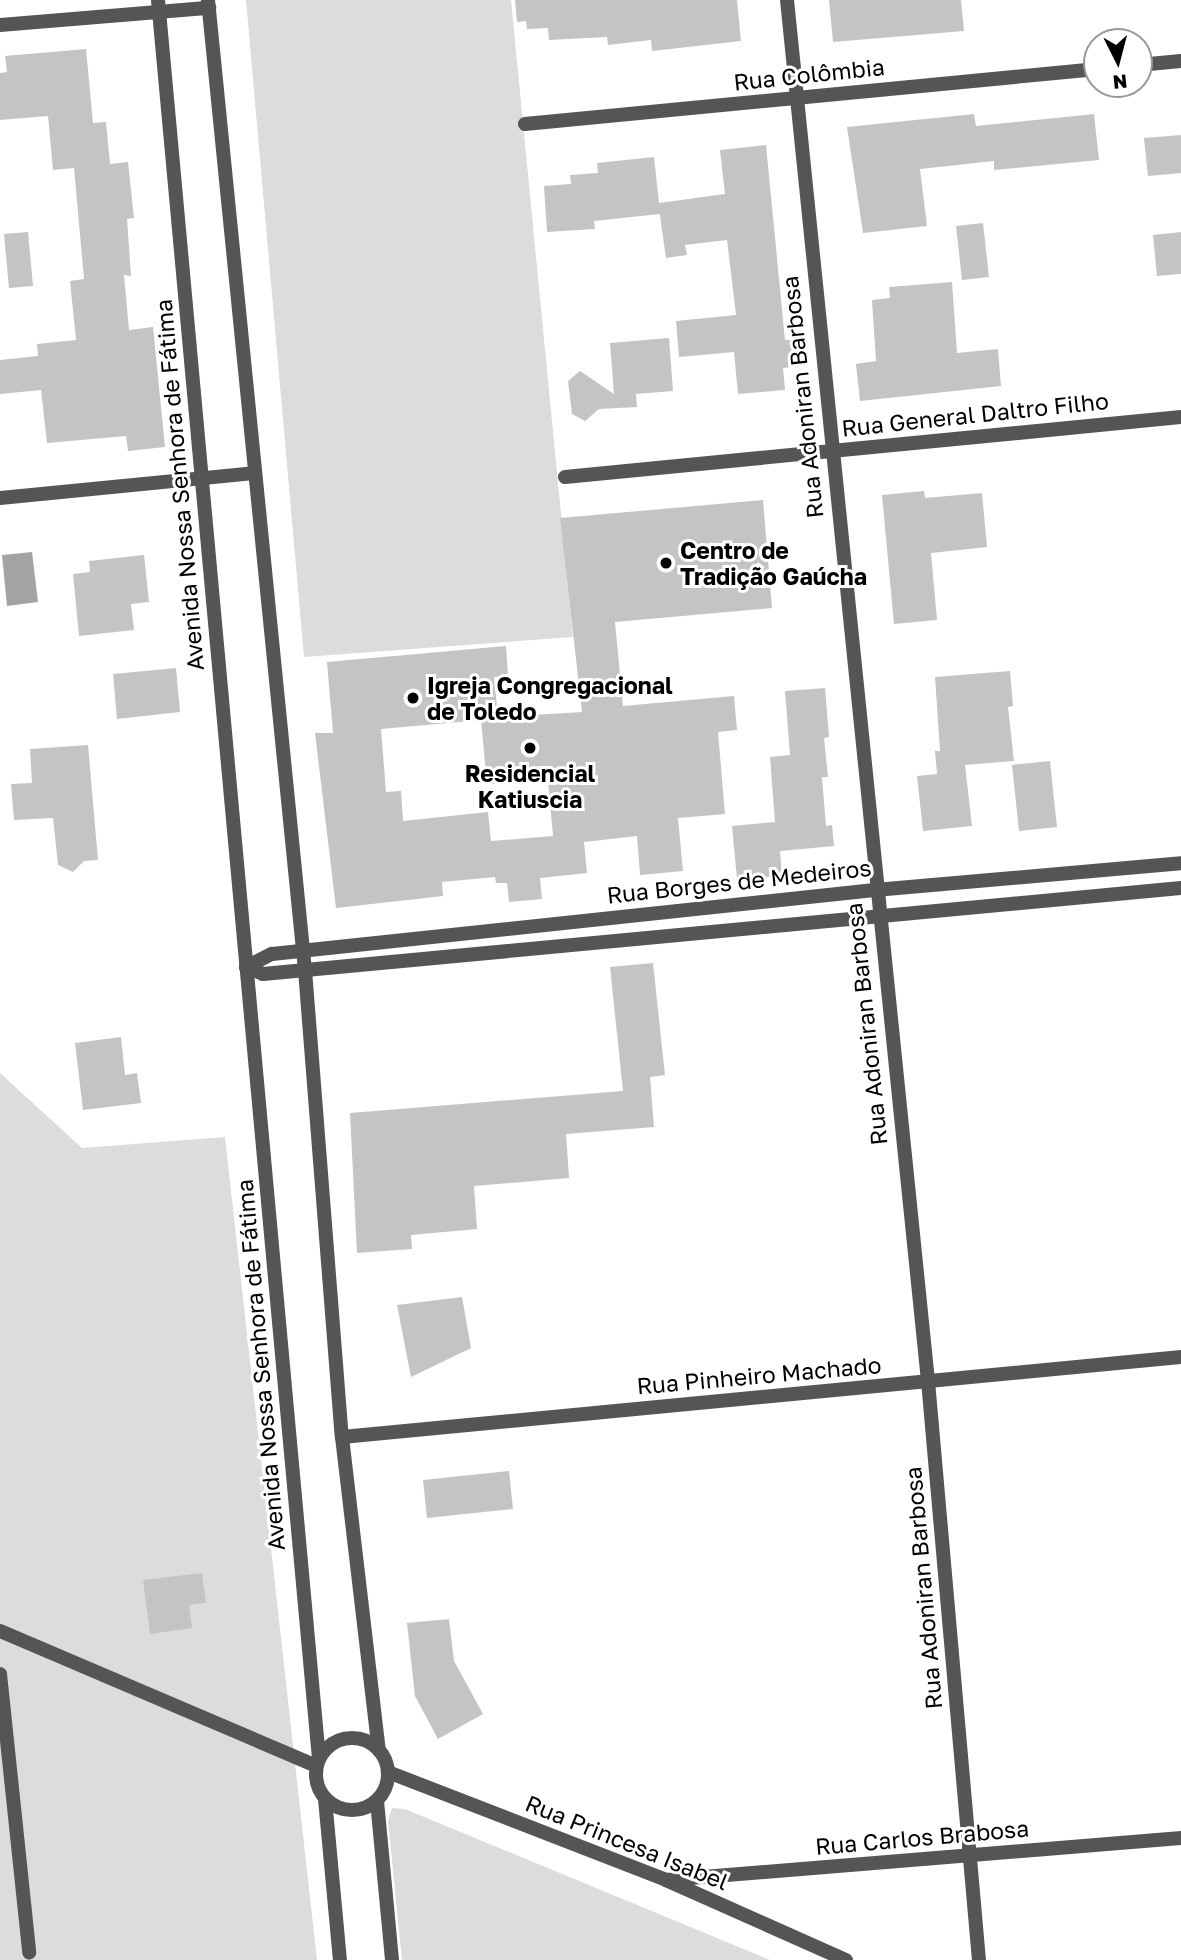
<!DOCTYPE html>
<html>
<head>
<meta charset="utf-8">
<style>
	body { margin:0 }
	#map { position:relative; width:1181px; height:1960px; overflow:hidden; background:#fff; font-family:"Golos Text",sans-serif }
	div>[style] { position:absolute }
	.green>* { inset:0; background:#dcdcdc }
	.water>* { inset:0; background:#a3a3a3 }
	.building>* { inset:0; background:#c4c4c4 }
	.minor>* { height:14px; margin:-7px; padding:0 7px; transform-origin:7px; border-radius:7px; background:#555 }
	.tertiary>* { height:14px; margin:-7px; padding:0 7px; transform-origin:7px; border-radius:7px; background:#555 }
	.tertiary>.ring { margin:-7px; padding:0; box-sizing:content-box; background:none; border:14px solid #555; border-radius:50% }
	.dots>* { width:19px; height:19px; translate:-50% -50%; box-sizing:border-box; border:4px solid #fff; border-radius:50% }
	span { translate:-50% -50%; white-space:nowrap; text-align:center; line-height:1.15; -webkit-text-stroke:6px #fff; paint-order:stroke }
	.street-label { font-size:23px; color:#000 }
	.poi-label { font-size:23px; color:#000; font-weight:700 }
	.left { translate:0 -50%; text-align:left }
	.north { position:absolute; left:1083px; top:28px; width:70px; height:70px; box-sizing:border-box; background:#fff; border:2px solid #999; border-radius:50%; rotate:174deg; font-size:19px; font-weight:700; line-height:28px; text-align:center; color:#000 }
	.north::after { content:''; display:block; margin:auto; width:24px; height:32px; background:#000; clip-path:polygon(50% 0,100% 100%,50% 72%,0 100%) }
</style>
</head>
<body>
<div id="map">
	<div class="green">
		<i style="clip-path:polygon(246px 0,511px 0,573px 637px,304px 657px)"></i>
		<i style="clip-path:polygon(0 1073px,82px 1148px,225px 1137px,317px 1960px,0 1960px)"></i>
		<i style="clip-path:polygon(392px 1808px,405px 1809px,770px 1960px,402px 1960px,388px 1821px)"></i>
	</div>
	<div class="water">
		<i style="clip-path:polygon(32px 552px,38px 602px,7px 606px,2px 555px)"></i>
	</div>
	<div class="building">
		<i style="clip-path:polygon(515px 0,737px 0,741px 41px,652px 51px,651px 40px,608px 45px,607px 37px,549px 40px,548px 28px,527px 29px,526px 21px,517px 22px)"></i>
		<i style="clip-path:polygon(829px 0,961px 0,964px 31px,833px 42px)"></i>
		<i style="clip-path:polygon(86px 49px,93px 123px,106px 122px,110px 164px,128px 162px,134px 218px,127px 219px,131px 276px,124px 275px,129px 330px,153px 327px,165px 447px,128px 451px,126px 436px,47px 443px,41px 390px,0 394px,0 360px,38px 356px,37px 344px,76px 340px,70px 281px,84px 279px,74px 168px,53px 170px,48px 116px,0 120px,0 73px,7px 72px,5px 56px)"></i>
		<i style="clip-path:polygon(974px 114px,976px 126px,1094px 114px,1099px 160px,994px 170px,994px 161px,920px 169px,927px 226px,863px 233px,847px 127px)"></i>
		<i style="clip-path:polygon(1181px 135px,1181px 173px,1148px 176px,1144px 138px)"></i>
		<i style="clip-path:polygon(766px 145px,785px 340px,791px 340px,793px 367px,783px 368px,785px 390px,738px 394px,734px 352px,679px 357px,676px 321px,736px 315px,727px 240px,685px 245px,687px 255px,666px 258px,659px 209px,660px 214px,594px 221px,595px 229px,547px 232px,544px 186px,571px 184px,570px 175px,598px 173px,597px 163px,654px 157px,659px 203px,725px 194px,720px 150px)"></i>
		<i style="clip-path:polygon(983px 223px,989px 277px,962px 280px,956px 226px)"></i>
		<i style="clip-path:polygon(28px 232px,33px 286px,9px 288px,4px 234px)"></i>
		<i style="clip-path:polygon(1181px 232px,1181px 274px,1157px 276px,1153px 235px)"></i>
		<i style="clip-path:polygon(952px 282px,957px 353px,998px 349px,1001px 386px,860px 401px,856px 364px,876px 361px,872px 300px,890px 298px,889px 287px)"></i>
		<i style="clip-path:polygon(669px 338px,673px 391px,636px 394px,637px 407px,599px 409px,585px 421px,572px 414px,568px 381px,580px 371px,614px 394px,610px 343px)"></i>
		<i style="clip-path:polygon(924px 491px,925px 498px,982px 493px,987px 547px,931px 553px,937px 620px,894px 624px,882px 495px)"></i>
		<i style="clip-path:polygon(evenodd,763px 500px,772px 608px,615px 622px,623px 706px,734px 696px,737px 730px,718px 732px,725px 814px,678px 818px,683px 871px,640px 875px,637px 836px,584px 842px,587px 873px,540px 878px,542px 899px,509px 902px,507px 883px,496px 883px,495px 877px,442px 882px,443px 896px,336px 908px,315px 733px,333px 733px,327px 662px,506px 646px,508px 676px,494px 677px,498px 717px,582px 712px,560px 518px,763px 500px,481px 720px,487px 784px,548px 780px,553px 836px,491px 841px,488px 812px,403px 821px,401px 791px,386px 792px,381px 729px,481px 720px)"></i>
		<i style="clip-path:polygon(144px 555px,149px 602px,131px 604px,134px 630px,79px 636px,73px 574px,90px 572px,89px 561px)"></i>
		<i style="clip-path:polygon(176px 668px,180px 712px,117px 719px,113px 674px)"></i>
		<i style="clip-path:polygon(1010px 671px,1013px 706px,1008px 707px,1014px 761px,965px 765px,972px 826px,923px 831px,917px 776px,937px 774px,935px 751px,940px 751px,935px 677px)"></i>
		<i style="clip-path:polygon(825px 688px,829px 737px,824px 738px,828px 777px,822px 777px,826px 826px,832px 825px,834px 846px,780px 851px,782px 876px,737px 879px,732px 826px,775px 822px,770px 757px,790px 755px,785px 691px)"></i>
		<i style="clip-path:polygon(88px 745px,98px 860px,84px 861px,73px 872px,58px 865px,53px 818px,14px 820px,11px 784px,32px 783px,30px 749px)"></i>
		<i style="clip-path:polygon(1050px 761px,1057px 827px,1019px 831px,1012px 765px)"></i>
		<i style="clip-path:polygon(653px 963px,665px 1075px,650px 1077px,654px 1127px,566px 1134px,569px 1178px,474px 1186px,477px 1229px,411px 1235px,412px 1249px,357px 1253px,350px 1113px,623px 1091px,610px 967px)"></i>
		<i style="clip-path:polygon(121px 1037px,125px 1075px,137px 1073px,141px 1103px,83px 1110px,75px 1043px)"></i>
		<i style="clip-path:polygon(462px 1297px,471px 1348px,411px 1377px,397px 1305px)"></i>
		<i style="clip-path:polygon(509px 1471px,513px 1509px,427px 1518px,423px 1480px)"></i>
		<i style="clip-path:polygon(202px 1573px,206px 1603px,189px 1605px,192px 1628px,150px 1634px,143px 1580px)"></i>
		<i style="clip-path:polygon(449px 1619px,454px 1661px,483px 1714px,438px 1739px,415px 1696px,407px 1623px)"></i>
	</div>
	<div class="minor">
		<i style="left:787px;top:0;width:1388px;rotate:84.17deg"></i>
		<i style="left:928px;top:1381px;width:581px;rotate:84.97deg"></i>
		<i style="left:0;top:25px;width:210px;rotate:-4.7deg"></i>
		<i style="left:1139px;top:65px;width:42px;rotate:-5.4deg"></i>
		<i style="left:525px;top:124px;width:575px;rotate:-5.49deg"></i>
		<i style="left:565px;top:477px;width:619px;rotate:-5.56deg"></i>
		<i style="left:0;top:498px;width:255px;rotate:-5.6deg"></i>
		<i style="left:342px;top:1437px;width:843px;rotate:-5.45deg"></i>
		<i style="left:0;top:1631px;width:344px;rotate:23.1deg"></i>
		<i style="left:0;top:1674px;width:280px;rotate:84deg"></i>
		<i style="left:388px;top:1772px;width:298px;rotate:21.2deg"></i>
		<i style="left:666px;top:1880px;width:197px;rotate:24deg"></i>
		<i style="left:666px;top:1880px;width:517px;rotate:-4.66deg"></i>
	</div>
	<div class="tertiary">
		<i style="left:158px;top:0;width:1766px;rotate:84.77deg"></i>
		<i style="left:208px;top:0;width:975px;rotate:84.29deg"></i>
		<i style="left:305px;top:970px;width:468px;rotate:85.5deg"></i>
		<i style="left:342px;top:1437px;width:315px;rotate:83.3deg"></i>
		<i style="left:246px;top:967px;width:29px;rotate:-27deg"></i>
		<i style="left:272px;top:954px;width:606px;rotate:-6.06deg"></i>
		<i style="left:875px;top:890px;width:307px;rotate:-5deg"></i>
		<i style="left:246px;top:967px;width:18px;rotate:22deg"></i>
		<i style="left:263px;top:974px;width:922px;rotate:-5.35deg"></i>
		<i class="ring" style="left:316px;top:1738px;width:58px;height:58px"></i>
		<i style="left:325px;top:1799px;width:162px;rotate:84.7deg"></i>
		<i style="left:377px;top:1801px;width:160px;rotate:84.6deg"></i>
	</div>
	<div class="dots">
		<i style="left:666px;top:563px;background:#000"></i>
		<i style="left:413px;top:698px;background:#000"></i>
		<i style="left:530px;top:748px;background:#000"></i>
	</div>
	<div class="street-label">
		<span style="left:809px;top:74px;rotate:-6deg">Rua Colômbia</span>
		<span style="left:802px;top:397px;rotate:-96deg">Rua Adoniran Barbosa</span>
		<span style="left:975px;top:414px;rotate:-6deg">Rua General Daltro Filho</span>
		<span style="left:179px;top:485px;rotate:-95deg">Avenida Nossa Senhora de Fátima</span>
		<span style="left:739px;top:881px;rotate:-6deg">Rua Borges de Medeiros</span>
		<span style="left:866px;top:1024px;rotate:-96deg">Rua Adoniran Barbosa</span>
		<span style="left:260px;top:1365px;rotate:-95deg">Avenida Nossa Senhora de Fátima</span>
		<span style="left:759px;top:1375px;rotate:-5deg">Rua Pinheiro Machado</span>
		<span style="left:923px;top:1588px;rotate:-95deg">Rua Adoniran Barbosa</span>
		<span style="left:922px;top:1837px;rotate:-5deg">Rua Carlos Brabosa</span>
		<span style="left:627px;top:1842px;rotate:22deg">Rua Princesa Isabel</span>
	</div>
	<div class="poi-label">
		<span class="left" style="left:680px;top:563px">Centro de<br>Tradição Gaúcha</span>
		<span class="left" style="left:427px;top:698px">Igreja Congregacional<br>de Toledo</span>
		<span style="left:530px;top:786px">Residencial<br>Katiuscia</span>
	</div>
	<div class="north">N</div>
</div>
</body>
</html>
